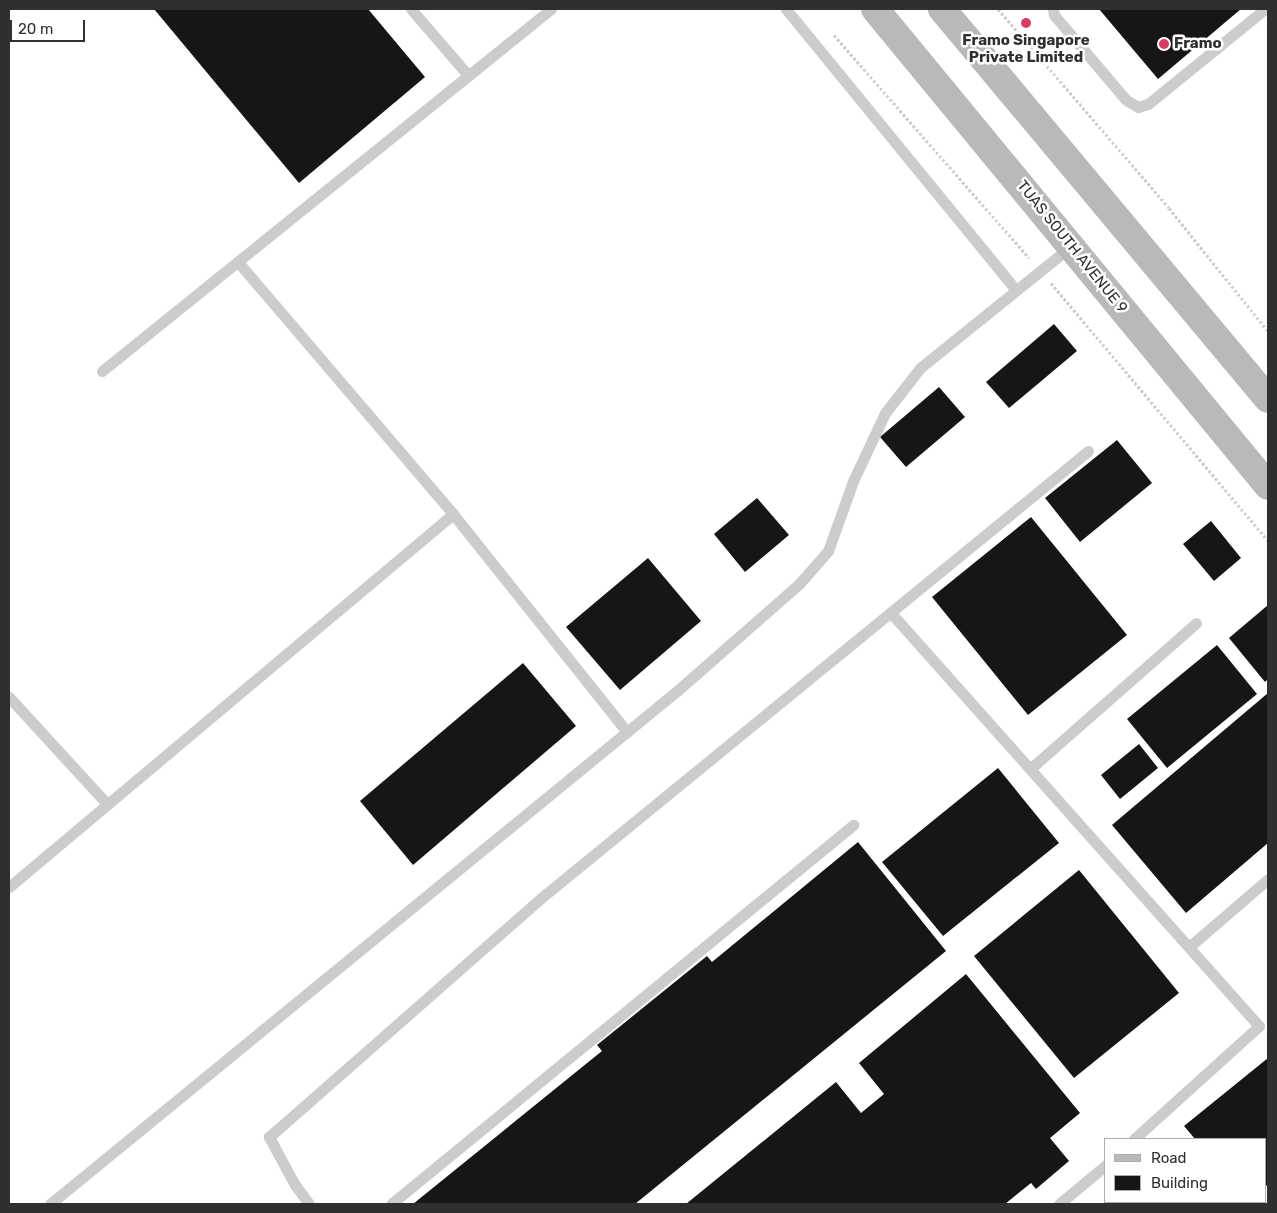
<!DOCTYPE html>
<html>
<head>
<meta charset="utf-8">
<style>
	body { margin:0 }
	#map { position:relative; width:1277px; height:1213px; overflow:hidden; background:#fff; font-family:Rubik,sans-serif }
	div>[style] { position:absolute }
	.building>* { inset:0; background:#161616 }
	.path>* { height:3px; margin-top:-1.5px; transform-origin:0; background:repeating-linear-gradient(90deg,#ccc 0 2.5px,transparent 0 5px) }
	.lane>* { height:11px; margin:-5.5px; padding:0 5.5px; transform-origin:5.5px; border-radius:5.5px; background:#ccc }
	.secondary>* { height:28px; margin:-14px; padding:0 14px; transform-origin:14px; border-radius:14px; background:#b9b9b9 }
	.dots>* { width:14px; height:14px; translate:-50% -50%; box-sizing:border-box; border:2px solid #fff; border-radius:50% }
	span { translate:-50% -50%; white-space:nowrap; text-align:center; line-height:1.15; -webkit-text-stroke:5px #fff; paint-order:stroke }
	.poi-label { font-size:15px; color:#2f2f2f; font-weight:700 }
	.left { translate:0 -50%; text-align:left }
	.street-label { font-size:15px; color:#2f2f2f }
	.frame { position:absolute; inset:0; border:10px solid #2f2f2f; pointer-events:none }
	.legend { position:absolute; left:1104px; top:1138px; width:162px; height:65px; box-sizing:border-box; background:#fff; border:1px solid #acacac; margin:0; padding:6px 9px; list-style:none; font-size:15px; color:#2f2f2f }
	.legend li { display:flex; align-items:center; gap:10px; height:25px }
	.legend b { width:25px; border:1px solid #acacac }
	.scale { position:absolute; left:10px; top:20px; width:75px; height:22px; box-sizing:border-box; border:2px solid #2f2f2f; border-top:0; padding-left:6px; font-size:15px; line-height:18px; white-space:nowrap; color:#2f2f2f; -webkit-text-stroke:4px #fff; paint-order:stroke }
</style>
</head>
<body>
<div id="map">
	<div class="building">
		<i style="clip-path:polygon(154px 9px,368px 9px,425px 77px,299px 183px)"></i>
		<i style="clip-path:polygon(1099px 9px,1241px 9px,1158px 79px)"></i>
		<i style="clip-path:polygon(1054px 324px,1077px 351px,1009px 408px,986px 382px)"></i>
		<i style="clip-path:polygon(939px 387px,965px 417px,906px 467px,880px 437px)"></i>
		<i style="clip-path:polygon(1117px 440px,1152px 483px,1080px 542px,1045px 498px)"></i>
		<i style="clip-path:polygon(757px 498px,789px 535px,745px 572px,714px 534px)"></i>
		<i style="clip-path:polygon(1031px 517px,1127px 635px,1028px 715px,932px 597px)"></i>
		<i style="clip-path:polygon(1211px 521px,1241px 558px,1214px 581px,1183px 544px)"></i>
		<i style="clip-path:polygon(648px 558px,701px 621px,620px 690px,566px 627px)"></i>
		<i style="clip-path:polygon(1268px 605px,1268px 679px,1265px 682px,1229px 638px)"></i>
		<i style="clip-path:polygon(1217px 645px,1257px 694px,1167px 768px,1127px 719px)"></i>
		<i style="clip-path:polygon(523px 663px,576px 726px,413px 865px,360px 801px)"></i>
		<i style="clip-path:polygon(1268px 693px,1268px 843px,1186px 913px,1112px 825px)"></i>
		<i style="clip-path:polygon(1139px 744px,1158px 768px,1120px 799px,1101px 775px)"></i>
		<i style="clip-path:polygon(998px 768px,1059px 843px,943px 936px,882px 862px)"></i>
		<i style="clip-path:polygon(858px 842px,946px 951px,635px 1204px,413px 1204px,602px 1051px,597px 1045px,707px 956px,712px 962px)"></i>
		<i style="clip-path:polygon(1079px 870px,1179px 993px,1074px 1078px,974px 956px)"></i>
		<i style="clip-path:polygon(966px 974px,1080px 1113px,1050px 1138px,1069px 1161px,1036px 1189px,1031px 1183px,1005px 1204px,686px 1204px,836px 1082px,861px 1113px,884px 1094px,859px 1063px)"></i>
		<i style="clip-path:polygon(1268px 1058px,1268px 1184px,1266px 1186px,1266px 1139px,1195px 1139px,1184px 1126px)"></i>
	</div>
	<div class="path">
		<i style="left:998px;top:9px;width:262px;rotate:49.3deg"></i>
		<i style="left:1169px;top:208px;width:158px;rotate:51.2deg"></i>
		<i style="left:834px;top:35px;width:296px;rotate:48.8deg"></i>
		<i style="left:1051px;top:283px;width:337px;rotate:49.9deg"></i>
	</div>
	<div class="lane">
		<i style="left:411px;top:9px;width:87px;rotate:49.2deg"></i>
		<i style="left:786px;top:9px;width:363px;rotate:50.7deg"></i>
		<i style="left:1053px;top:9px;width:6px;rotate:81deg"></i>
		<i style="left:1054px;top:15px;width:111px;rotate:49.7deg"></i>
		<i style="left:1126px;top:100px;width:14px;rotate:30deg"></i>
		<i style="left:1138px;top:107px;width:10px;rotate:-17deg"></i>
		<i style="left:1148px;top:104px;width:151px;rotate:-39.1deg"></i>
		<i style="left:238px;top:262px;width:331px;rotate:49.5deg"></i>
		<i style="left:453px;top:514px;width:279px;rotate:51.4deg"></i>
		<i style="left:102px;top:371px;width:577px;rotate:-38.88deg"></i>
		<i style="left:891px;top:613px;width:553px;rotate:48.3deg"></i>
		<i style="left:1259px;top:1026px;width:169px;rotate:137.9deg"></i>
		<i style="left:9px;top:697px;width:145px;rotate:47.5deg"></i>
		<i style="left:1030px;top:769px;width:221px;rotate:-41.3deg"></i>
		<i style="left:9px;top:887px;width:580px;rotate:-40.03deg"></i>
		<i style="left:1189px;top:947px;width:104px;rotate:-40.7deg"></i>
		<i style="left:1148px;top:1202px;width:3px;rotate:45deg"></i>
		<i style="left:50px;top:1204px;width:812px;rotate:-39.3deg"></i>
		<i style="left:678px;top:690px;width:161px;rotate:-41.2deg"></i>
		<i style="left:799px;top:584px;width:44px;rotate:-48.7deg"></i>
		<i style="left:828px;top:551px;width:74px;rotate:-70.3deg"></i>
		<i style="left:853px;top:481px;width:75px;rotate:-64.8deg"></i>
		<i style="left:885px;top:413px;width:57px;rotate:-52.1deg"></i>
		<i style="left:920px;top:368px;width:194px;rotate:-38.9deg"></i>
		<i style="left:309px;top:1204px;width:24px;rotate:-126deg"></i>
		<i style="left:295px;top:1185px;width:55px;rotate:-118.4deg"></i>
		<i style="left:269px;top:1137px;width:368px;rotate:-41.3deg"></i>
		<i style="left:546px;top:894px;width:700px;rotate:-39.26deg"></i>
		<i style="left:391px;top:1204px;width:598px;rotate:-39.36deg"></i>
		<i style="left:1059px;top:1204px;width:61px;rotate:-39.7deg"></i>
	</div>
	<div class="secondary">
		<i style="left:875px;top:9px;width:618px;rotate:50.51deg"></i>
		<i style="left:942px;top:9px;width:508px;rotate:50.11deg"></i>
	</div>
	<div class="dots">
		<i style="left:1026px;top:23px;background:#da3d63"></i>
		<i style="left:1164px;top:44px;background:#da3d63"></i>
	</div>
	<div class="poi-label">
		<span style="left:1026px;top:49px">Framo Singapore<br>Private Limited</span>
		<span class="left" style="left:1174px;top:44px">Framo</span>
	</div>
	<div class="street-label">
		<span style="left:1072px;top:247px;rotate:51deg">TUAS SOUTH AVENUE 9</span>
	</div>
	<div class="frame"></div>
	<ul class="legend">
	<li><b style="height:6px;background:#b9b9b9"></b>Road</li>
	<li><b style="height:14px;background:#161616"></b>Building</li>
	</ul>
	<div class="scale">20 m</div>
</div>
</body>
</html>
